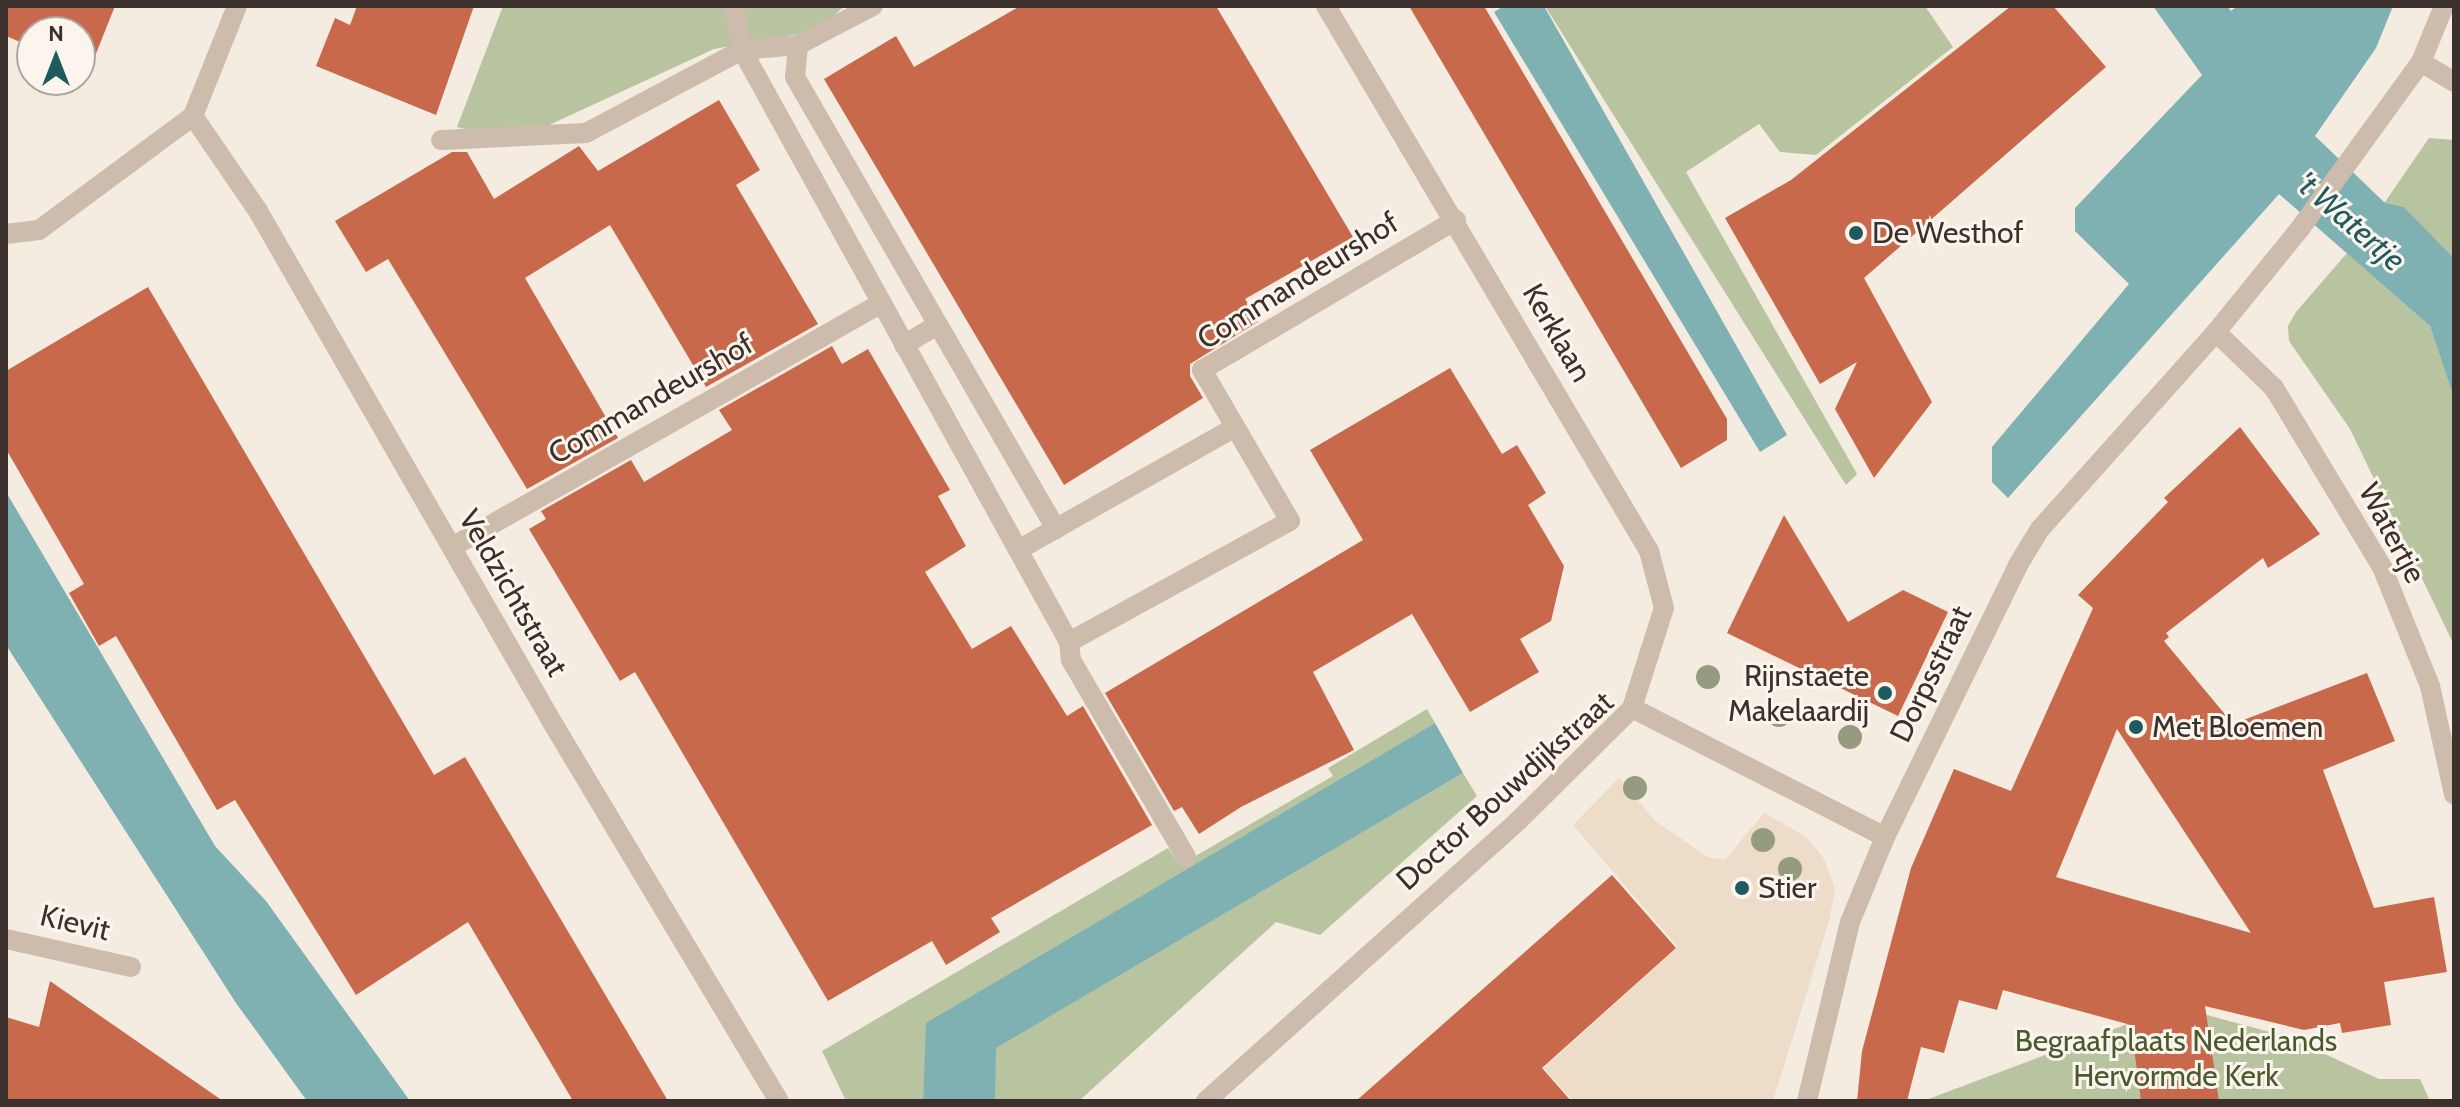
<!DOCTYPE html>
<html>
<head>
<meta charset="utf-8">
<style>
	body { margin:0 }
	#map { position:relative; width:2460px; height:1107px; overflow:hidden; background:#f4ebe1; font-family:Cabin,sans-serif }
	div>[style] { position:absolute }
	.green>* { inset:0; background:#b8c4a0 }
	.plaza>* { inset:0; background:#ecdcc8 }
	.water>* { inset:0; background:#7fb0b2 }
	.building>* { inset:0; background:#c8694b }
	.minor>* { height:20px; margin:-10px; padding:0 10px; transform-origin:10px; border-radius:10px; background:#cdbbac }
	.trees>* { width:24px; height:24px; margin:-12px; border-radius:50%; background:#969b7f }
	.dots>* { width:22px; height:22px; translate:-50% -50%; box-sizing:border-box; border:4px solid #fbf5ee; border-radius:50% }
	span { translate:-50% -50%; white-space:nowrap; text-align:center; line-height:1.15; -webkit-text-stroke:6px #fbf5ee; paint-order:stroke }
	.poi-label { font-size:30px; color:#3b302b }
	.left { translate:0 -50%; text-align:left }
	.right { translate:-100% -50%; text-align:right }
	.street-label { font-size:30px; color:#3b302b }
	.park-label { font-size:30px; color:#4a5a2e }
	.water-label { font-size:32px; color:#1f5a5e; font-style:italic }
	.frame { position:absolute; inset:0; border:8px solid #3b302b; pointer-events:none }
	.north { position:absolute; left:16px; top:16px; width:80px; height:80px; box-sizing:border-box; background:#fbf5ee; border:2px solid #aea6a0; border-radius:50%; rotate:0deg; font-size:22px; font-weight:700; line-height:32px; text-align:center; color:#3b302b }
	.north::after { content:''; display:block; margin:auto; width:28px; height:36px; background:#1f5a5e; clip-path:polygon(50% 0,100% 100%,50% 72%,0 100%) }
</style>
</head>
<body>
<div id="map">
	<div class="green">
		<i style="clip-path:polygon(503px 6px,844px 6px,820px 30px,714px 49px,549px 125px,489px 135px,457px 127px)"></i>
		<i style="clip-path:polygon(1545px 6px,1925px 6px,1953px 47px,1816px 155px,1780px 152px,1759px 124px,1686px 172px,1857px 474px,1846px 485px)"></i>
		<i style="clip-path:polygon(2429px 138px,2454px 140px,2454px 258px,2404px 207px,2385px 202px)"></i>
		<i style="clip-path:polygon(2347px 253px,2430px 326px,2454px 398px,2454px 645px,2350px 429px,2289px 341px,2288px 326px,2296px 312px)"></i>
		<i style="clip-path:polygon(1427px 709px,1435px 723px,927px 1023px,923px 1101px,846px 1101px,822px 1051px,1168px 848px,1180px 865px,1333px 776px,1328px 768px)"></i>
		<i style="clip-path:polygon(1463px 773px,1477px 796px,1320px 935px,1276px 922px,1079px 1101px,995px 1101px,995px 1048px)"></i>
		<i style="clip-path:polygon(2166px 1015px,2207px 1015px,2288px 1037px,2379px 1079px,2420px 1079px,2430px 1101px,1923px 1101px,2125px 1025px)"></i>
	</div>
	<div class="plaza">
		<i style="clip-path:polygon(1619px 778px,1655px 821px,1708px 857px,1725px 860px,1764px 813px,1807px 837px,1824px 859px,1835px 889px,1829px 921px,1773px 1101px,1573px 1101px,1544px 1068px,1678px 947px,1573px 825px)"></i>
	</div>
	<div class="water">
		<i style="clip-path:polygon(1504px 6px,1544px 6px,1787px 435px,1760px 452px,1494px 12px)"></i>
		<i style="clip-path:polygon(2153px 6px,2227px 6px,2231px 11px,2238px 6px,2393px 6px,2376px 48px,2315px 136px,2384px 202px,2404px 207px,2454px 258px,2454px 398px,2430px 326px,2279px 194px,2008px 498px,1992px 482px,1992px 447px,2129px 284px,2075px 231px,2075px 208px,2202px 75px)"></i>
		<i style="clip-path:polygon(6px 492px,215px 846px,266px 901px,410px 1101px,307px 1101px,236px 1003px,6px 645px)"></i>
		<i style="clip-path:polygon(1435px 723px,1463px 773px,996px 1048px,995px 1101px,923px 1101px,926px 1023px)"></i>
	</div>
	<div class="building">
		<i style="clip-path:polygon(6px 6px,115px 6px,89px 71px,80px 68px,80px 32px,32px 32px,32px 47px,6px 36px)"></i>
		<i style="clip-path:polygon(357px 6px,474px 6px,436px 115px,316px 66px,335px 18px,350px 25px)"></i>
		<i style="clip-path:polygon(1020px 6px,1216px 6px,1353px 237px,1245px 299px,1259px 321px,1190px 364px,1190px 376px,1203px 398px,1064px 485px,824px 79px,896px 36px,914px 67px)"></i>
		<i style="clip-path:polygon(1409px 6px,1484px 6px,1727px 419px,1727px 440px,1681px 468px)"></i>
		<i style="clip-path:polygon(2011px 6px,2053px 6px,2106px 67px,1864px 278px,1932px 402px,1874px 478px,1835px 409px,1857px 362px,1820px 384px,1725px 218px,1791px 180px)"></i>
		<i style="clip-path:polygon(719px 100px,760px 170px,736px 185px,818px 324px,706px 387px,610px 225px,525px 278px,618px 438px,527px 489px,388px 259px,366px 272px,335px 221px,452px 152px,467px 152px,494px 199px,579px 146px,598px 171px)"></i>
		<i style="clip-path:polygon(148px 287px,434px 775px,465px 757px,668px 1101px,573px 1101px,468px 922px,356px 995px,235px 800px,217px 810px,116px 636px,99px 646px,69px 593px,84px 584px,6px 449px,6px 371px)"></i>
		<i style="clip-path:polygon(832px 346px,842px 364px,868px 349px,950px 490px,938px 496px,966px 546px,925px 572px,972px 649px,1011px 626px,1067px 716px,1083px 706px,1152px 825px,991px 918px,1000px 932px,946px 965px,932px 941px,828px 1001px,635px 672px,620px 681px,529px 529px,546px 519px,541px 511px,631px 460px,644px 482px,732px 430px,719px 410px)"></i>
		<i style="clip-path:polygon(1450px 368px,1502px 454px,1517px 445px,1546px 493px,1528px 505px,1564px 566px,1551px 621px,1520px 639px,1539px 672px,1470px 712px,1412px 614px,1313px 672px,1354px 750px,1241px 807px,1199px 834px,1182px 807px,1174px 811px,1105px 693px,1363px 540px,1310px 450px)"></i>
		<i style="clip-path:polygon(evenodd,2240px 427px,2320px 534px,2268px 568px,2263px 558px,2166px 633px,2169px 637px,2164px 641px,2233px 724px,2367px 673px,2395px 741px,2323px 770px,2374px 908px,2434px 897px,2447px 972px,2384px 982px,2391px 1025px,2342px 1033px,2340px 1023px,2304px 1030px,2205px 1006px,2219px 1101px,2141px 1101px,2131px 1025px,2003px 990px,1997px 1010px,1959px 1000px,1944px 1053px,1921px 1047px,1907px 1101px,1857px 1101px,1862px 1051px,1911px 868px,1954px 769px,2011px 791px,2093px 608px,2078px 595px,2168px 502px,2164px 498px,2240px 427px,2117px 729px,2251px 933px,2056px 877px,2117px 729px)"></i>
		<i style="clip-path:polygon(1784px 515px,1848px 622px,1903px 590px,1948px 612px,1898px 716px,1727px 633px)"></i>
		<i style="clip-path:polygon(1612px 875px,1676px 948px,1542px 1068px,1571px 1101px,1356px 1101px)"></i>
		<i style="clip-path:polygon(50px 981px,223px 1101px,6px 1101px,6px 1017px,39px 1027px)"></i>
	</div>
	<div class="minor">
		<i style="left:873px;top:6px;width:85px;rotate:152.5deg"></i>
		<i style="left:798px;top:45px;width:56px;rotate:174.9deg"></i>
		<i style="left:742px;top:50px;width:676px;rotate:61.09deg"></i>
		<i style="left:1069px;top:642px;width:252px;rotate:-28.7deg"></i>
		<i style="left:1290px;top:521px;width:175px;rotate:-120.2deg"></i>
		<i style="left:1202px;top:370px;width:295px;rotate:-30.6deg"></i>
		<i style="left:798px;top:45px;width:32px;rotate:95deg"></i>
		<i style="left:795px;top:77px;width:522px;rotate:60deg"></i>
		<i style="left:2421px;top:62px;width:39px;rotate:31deg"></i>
		<i style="left:193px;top:116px;width:115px;rotate:55.6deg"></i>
		<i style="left:258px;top:211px;width:595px;rotate:60.08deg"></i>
		<i style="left:555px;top:727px;width:436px;rotate:59.1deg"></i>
		<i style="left:193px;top:116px;width:118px;rotate:-68.2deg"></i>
		<i style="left:441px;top:140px;width:145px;rotate:-2.8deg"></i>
		<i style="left:586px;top:133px;width:177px;rotate:-28deg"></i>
		<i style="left:742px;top:50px;width:45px;rotate:-100.3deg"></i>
		<i style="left:6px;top:234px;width:33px;rotate:-7deg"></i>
		<i style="left:39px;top:230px;width:192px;rotate:-36.5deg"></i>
		<i style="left:2216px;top:332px;width:81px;rotate:44deg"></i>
		<i style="left:2274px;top:388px;width:209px;rotate:58.9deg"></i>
		<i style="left:2382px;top:567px;width:128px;rotate:68deg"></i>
		<i style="left:2430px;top:686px;width:111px;rotate:77.5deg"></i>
		<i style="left:904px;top:345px;width:39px;rotate:-31deg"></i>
		<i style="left:452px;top:547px;width:494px;rotate:-29.6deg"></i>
		<i style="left:1018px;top:550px;width:249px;rotate:-29.5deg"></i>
		<i style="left:1069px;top:642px;width:18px;rotate:84deg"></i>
		<i style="left:1071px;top:660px;width:228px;rotate:59.7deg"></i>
		<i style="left:1632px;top:708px;width:284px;rotate:27deg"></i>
		<i style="left:6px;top:939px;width:128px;rotate:12.6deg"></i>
		<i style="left:1206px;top:1101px;width:419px;rotate:-41.9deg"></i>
		<i style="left:1518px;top:821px;width:161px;rotate:-44.7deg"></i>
		<i style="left:1632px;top:708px;width:105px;rotate:-72.3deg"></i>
		<i style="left:1664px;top:608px;width:59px;rotate:-104.7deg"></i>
		<i style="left:1649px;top:551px;width:634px;rotate:-120.65deg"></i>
		<i style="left:1807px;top:1101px;width:184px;rotate:-76.5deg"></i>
		<i style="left:1850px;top:922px;width:92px;rotate:-67.6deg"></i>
		<i style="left:1885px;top:837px;width:303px;rotate:-63.9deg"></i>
		<i style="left:2018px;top:565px;width:42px;rotate:-58.6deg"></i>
		<i style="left:2040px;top:529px;width:264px;rotate:-48.2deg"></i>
		<i style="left:2216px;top:332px;width:132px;rotate:-50.9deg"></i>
		<i style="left:2299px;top:230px;width:208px;rotate:-54deg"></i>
		<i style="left:2421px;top:62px;width:61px;rotate:-67.7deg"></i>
	</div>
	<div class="trees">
		<i style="left:1708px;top:677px"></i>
		<i style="left:1779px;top:715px"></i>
		<i style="left:1850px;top:737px"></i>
		<i style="left:1635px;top:788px"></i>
		<i style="left:1763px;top:840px"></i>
		<i style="left:1790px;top:869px"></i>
	</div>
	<div class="dots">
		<i style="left:1856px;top:233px;background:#1f5a5e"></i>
		<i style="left:1885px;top:693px;background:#1f5a5e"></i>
		<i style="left:2136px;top:727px;background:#1f5a5e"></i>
		<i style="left:1742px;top:888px;background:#1f5a5e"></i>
	</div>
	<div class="poi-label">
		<span class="left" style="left:1872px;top:233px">De Westhof</span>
		<span class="right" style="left:1869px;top:693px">Rijnstaete<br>Makelaardij</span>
		<span class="left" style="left:2152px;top:727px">Met Bloemen</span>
		<span class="left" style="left:1758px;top:888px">Stier</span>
	</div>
	<div class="street-label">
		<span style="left:1298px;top:281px;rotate:-32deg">Commandeurshof</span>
		<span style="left:1557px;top:333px;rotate:60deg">Kerklaan</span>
		<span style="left:651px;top:399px;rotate:-30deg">Commandeurshof</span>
		<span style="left:2392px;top:533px;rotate:62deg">Watertje</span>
		<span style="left:513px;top:593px;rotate:60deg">Veldzichtstraat</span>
		<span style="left:1931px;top:674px;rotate:-64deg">Dorpsstraat</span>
		<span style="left:1505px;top:791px;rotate:-42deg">Doctor Bouwdijkstraat</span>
		<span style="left:75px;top:923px;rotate:13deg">Kievit</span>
	</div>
	<div class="park-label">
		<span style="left:2176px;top:1058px">Begraafplaats Nederlands<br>Hervormde Kerk</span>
	</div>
	<div class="water-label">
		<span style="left:2351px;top:222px;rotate:41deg">'t Watertje</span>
	</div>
	<div class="frame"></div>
	<div class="north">N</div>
</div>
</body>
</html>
